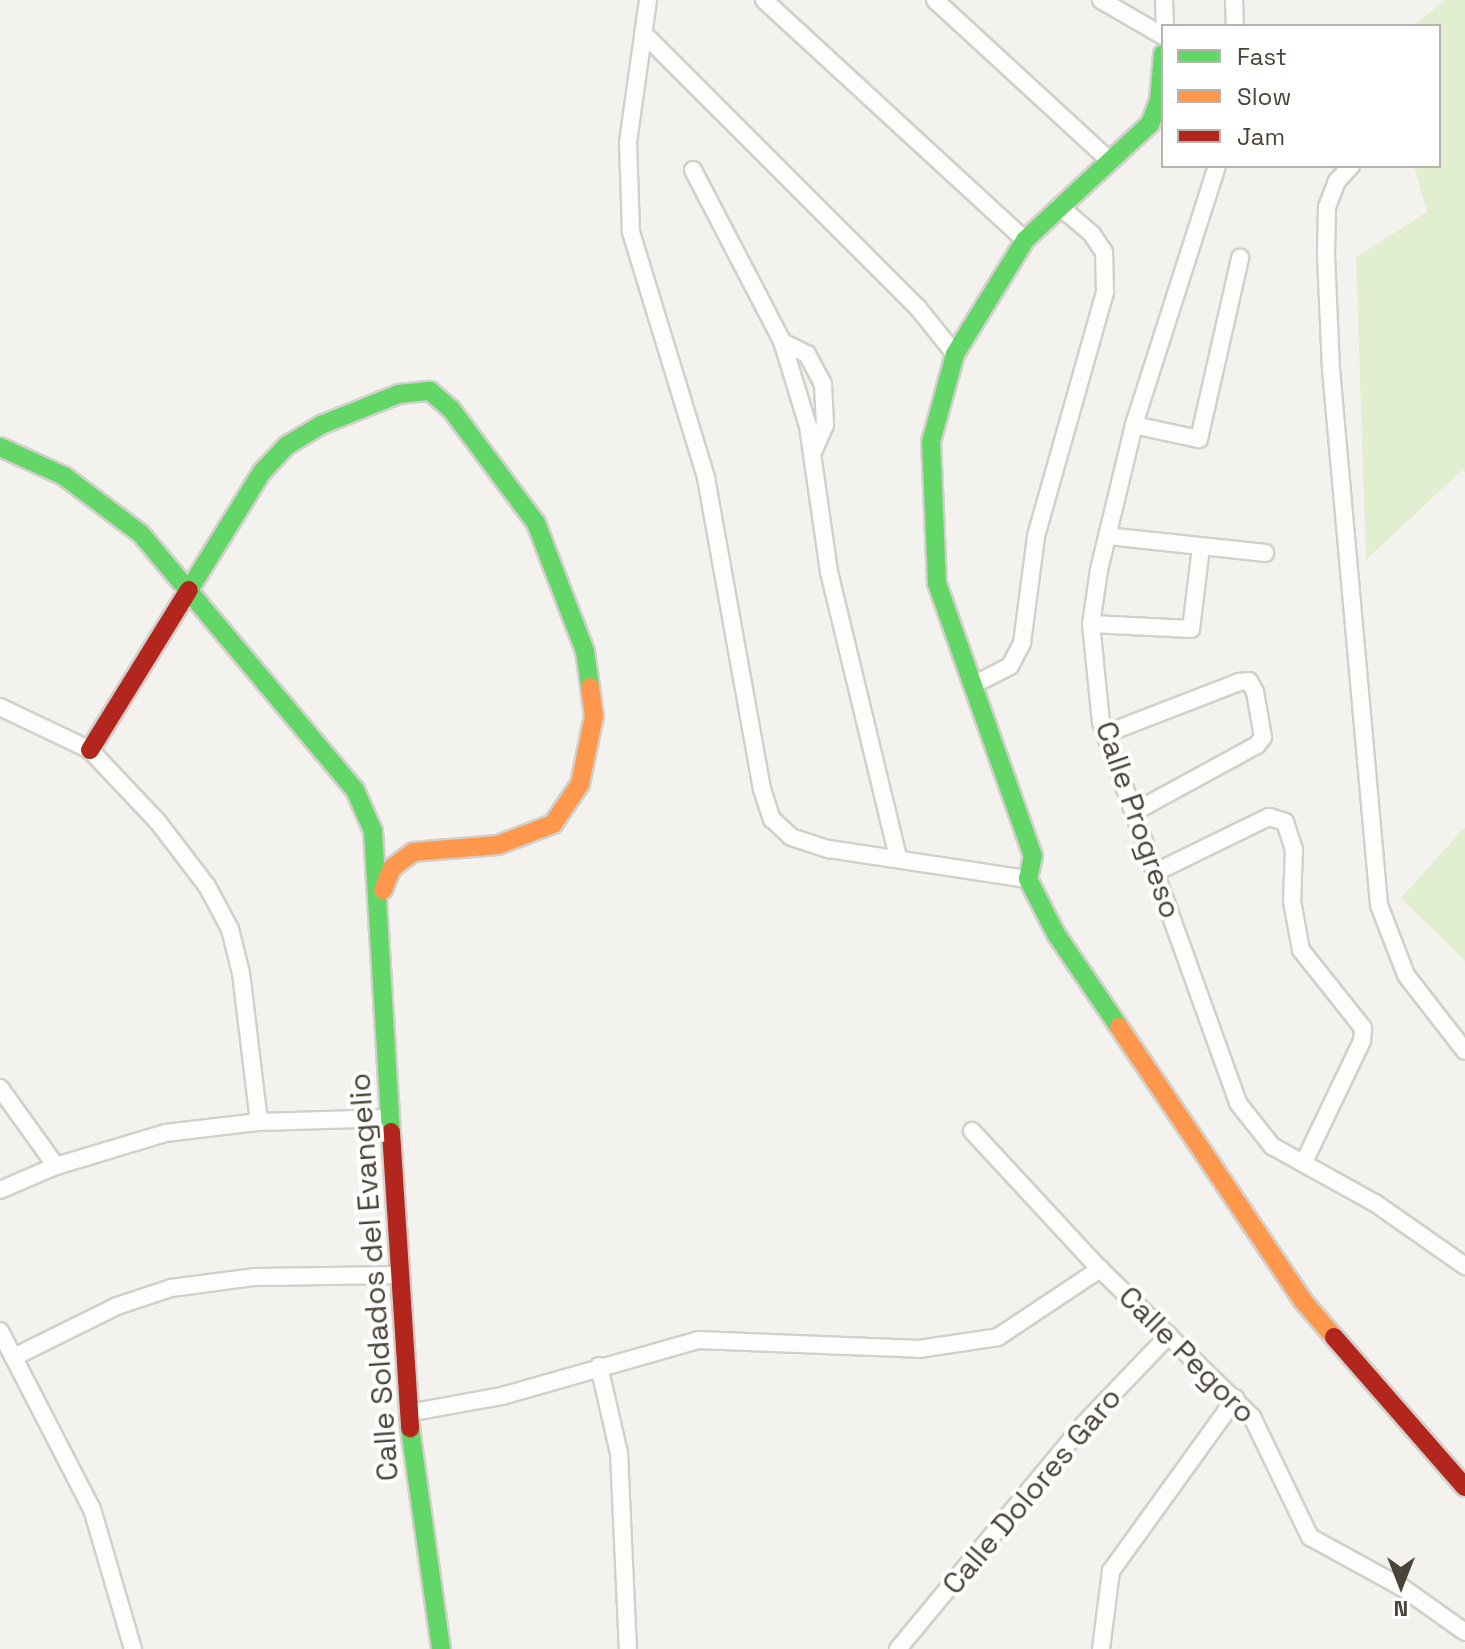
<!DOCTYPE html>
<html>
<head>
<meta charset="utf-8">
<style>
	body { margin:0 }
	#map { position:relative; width:1465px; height:1649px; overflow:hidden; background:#f4f2ee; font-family:"Space Grotesk",sans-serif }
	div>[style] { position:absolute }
	.green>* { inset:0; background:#e1eecf }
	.roads { filter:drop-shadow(2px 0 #d2d0cb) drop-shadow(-2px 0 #d2d0cb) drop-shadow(0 2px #d2d0cb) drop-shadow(0 -2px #d2d0cb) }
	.street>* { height:16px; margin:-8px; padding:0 8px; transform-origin:8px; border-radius:8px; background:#fdfdfc }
	.fast>* { height:18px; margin:-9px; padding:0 9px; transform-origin:9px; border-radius:9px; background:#63d668 }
	.slow>* { height:18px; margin:-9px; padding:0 9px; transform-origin:9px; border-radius:9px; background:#ff974d }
	.jam>* { height:18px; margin:-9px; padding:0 9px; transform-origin:9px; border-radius:9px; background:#b3261e }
	span { translate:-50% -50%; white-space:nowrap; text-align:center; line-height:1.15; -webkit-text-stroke:8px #fff; paint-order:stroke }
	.street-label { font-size:30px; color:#4b4439 }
	.legend { position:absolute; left:1161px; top:24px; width:280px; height:144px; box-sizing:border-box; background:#fff; border:2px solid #b7b4b0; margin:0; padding:10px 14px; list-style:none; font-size:24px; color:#4b4439 }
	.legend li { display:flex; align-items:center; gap:16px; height:40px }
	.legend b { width:40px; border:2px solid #b7b4b0 }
	.north { position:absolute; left:1361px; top:1545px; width:80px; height:80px; -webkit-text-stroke:6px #fff; paint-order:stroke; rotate:180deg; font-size:22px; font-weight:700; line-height:32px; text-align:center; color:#4b4439 }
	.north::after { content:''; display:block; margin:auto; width:28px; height:36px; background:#4b4439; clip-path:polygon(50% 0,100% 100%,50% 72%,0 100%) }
</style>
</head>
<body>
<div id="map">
	<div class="green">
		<i style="clip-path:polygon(1445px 0,1465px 0,1465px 473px,1462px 470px,1366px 560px,1356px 257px,1427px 212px,1414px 166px,1439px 166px,1439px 26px,1413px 26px)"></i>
		<i style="clip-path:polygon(1465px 827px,1465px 961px,1401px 898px)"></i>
	</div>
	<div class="roads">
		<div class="street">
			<i style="left:648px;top:0;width:143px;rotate:98deg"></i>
			<i style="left:628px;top:142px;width:90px;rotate:88.1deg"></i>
			<i style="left:631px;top:232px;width:257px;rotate:73deg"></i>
			<i style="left:706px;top:478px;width:316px;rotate:79.8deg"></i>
			<i style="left:762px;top:789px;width:32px;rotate:72deg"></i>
			<i style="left:772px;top:819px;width:26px;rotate:43deg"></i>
			<i style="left:791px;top:837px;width:40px;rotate:18deg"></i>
			<i style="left:829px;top:849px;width:201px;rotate:8.6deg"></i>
			<i style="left:764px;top:0;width:355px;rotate:42.6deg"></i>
			<i style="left:935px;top:0;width:238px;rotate:42.6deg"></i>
			<i style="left:1101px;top:0;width:72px;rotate:30.1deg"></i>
			<i style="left:1164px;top:0;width:26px;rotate:88deg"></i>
			<i style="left:1234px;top:0;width:26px;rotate:88deg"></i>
			<i style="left:643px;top:33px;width:389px;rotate:45deg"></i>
			<i style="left:918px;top:308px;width:59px;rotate:51.2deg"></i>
			<i style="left:1217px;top:166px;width:272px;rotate:107.8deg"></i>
			<i style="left:1134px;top:425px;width:149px;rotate:103.6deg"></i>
			<i style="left:1099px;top:570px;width:55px;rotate:98.4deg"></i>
			<i style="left:1091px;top:624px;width:99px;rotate:84.2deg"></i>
			<i style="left:1101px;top:722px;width:405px;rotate:70.2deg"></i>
			<i style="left:1238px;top:1103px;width:55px;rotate:51.7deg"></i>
			<i style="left:1272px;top:1146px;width:118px;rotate:29deg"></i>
			<i style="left:1375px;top:1203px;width:110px;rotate:35deg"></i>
			<i style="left:1351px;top:166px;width:21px;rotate:133deg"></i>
			<i style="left:1337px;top:181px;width:28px;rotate:111deg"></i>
			<i style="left:1327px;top:207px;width:48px;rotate:91.2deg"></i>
			<i style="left:1326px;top:255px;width:114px;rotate:87.5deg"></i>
			<i style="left:1331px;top:369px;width:538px;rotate:84.88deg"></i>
			<i style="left:1379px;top:905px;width:75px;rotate:68.9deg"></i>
			<i style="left:1406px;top:975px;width:96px;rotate:52.2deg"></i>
			<i style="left:693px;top:170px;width:193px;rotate:62.5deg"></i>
			<i style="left:782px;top:341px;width:89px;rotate:73deg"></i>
			<i style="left:808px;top:426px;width:148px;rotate:81.8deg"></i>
			<i style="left:829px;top:572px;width:294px;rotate:76.4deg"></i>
			<i style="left:782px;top:342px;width:28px;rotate:26deg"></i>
			<i style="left:807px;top:354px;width:34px;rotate:62deg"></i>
			<i style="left:823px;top:384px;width:41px;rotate:87.2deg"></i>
			<i style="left:825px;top:425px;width:27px;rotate:114deg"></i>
			<i style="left:1134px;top:425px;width:66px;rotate:12.2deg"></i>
			<i style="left:1199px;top:439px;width:186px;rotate:-77.2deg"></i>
			<i style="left:1107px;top:536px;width:159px;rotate:6.1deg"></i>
			<i style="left:1091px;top:624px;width:100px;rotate:2.9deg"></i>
			<i style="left:1191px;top:629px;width:83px;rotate:-83deg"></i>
			<i style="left:973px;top:685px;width:42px;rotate:-27.2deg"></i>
			<i style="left:1010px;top:666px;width:26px;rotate:-62deg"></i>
			<i style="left:1022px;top:643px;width:108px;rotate:-82.5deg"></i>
			<i style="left:1036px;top:536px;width:254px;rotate:-74.2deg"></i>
			<i style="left:1105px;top:292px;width:40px;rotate:-91.4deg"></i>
			<i style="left:1104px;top:252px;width:22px;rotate:-124deg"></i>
			<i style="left:1092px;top:234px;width:43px;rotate:-139.7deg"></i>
			<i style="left:0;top:707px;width:100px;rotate:25.5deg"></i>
			<i style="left:90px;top:750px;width:99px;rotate:46.6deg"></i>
			<i style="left:158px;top:822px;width:81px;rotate:52.6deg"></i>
			<i style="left:207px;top:886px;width:49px;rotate:61.9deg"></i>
			<i style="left:230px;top:929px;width:45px;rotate:76deg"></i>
			<i style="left:241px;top:973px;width:150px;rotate:83.1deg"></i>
			<i style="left:1105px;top:734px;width:144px;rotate:-21.2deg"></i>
			<i style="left:1239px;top:682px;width:10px;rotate:-6deg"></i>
			<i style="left:1249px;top:681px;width:13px;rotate:61deg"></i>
			<i style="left:1255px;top:692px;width:46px;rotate:79.9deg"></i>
			<i style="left:1263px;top:737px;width:10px;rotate:127deg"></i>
			<i style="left:1257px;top:745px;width:140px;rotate:151.4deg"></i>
			<i style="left:1156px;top:872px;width:126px;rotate:-26deg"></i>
			<i style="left:1269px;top:817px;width:17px;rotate:17deg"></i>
			<i style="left:1285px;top:822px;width:29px;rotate:72deg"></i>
			<i style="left:1294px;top:850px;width:51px;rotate:92.2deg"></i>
			<i style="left:1292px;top:901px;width:50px;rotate:79.6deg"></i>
			<i style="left:1301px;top:950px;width:100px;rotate:51.5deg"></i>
			<i style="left:1363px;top:1028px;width:13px;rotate:94deg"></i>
			<i style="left:1362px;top:1041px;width:136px;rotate:115.6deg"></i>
			<i style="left:0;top:1088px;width:96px;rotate:54.3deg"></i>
			<i style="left:972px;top:1131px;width:188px;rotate:47.2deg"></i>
			<i style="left:1100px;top:1269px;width:212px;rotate:44.2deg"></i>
			<i style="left:1252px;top:1417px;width:133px;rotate:64.2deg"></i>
			<i style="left:1310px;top:1537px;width:106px;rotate:28.7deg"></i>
			<i style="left:1403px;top:1588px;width:76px;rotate:35.4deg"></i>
			<i style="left:0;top:1190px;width:61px;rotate:-23.2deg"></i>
			<i style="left:56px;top:1166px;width:114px;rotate:-16.8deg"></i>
			<i style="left:165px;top:1133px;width:95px;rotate:-6.7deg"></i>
			<i style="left:259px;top:1122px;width:132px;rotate:-1.7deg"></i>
			<i style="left:0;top:1331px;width:200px;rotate:62.7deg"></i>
			<i style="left:92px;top:1509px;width:146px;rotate:73.7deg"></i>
			<i style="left:16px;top:1356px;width:113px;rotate:-26.3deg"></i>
			<i style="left:117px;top:1306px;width:57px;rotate:-18.4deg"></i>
			<i style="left:171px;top:1288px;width:85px;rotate:-7.5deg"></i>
			<i style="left:255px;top:1277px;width:145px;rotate:-0.8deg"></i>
			<i style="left:599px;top:1366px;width:89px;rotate:77.1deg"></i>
			<i style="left:619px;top:1453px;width:196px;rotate:87.4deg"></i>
			<i style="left:408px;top:1413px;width:96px;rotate:-10.3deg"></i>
			<i style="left:502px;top:1396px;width:204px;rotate:-15.9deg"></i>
			<i style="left:698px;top:1340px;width:221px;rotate:2.3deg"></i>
			<i style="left:919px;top:1349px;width:80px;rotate:-8.6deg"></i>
			<i style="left:998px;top:1337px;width:123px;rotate:-33.7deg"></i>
			<i style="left:898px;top:1649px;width:292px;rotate:-50.4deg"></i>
			<i style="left:1084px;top:1424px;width:123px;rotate:-46.3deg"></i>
			<i style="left:1101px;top:1649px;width:79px;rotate:-82.7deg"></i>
			<i style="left:1111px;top:1571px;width:213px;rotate:-54.2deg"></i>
		</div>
		<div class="fast">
			<i style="left:0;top:447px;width:70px;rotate:24.4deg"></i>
			<i style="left:64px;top:476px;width:96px;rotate:37deg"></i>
			<i style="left:141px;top:534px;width:334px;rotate:50.1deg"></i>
			<i style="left:355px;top:790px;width:45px;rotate:66.3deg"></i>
			<i style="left:373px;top:831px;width:302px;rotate:86.6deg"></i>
			<i style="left:189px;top:590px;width:139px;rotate:-58.3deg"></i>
			<i style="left:262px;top:472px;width:35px;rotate:-47deg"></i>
			<i style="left:286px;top:446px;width:41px;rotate:-31deg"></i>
			<i style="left:321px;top:425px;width:84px;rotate:-21.7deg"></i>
			<i style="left:399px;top:394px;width:31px;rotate:-6deg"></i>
			<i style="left:430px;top:391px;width:28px;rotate:41deg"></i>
			<i style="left:451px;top:409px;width:142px;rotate:53.3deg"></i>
			<i style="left:536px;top:523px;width:137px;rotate:69.1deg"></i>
			<i style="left:585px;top:651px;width:36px;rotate:82deg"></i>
			<i style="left:1119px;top:1027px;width:112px;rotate:-124.1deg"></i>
			<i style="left:1056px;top:934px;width:62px;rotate:-117deg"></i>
			<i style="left:1028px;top:879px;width:24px;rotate:-78deg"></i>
			<i style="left:1033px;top:856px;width:289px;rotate:-109.4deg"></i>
			<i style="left:937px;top:583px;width:141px;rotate:-92.4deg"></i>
			<i style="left:931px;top:442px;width:91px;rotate:-74.7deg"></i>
			<i style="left:955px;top:354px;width:134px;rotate:-58.4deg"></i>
			<i style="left:1025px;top:240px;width:171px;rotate:-42.9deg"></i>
			<i style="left:1150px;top:124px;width:25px;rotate:-69deg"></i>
			<i style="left:1159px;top:101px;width:47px;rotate:-85.1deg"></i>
			<i style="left:410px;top:1428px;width:223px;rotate:82deg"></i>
		</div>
		<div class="slow">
			<i style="left:383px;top:890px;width:24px;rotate:-68deg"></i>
			<i style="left:392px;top:868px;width:26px;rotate:-37deg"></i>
			<i style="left:413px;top:852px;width:85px;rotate:-4.7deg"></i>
			<i style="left:498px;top:845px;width:59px;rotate:-20.9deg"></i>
			<i style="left:553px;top:824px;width:48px;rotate:-56deg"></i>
			<i style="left:580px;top:784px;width:69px;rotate:-78.4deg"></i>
			<i style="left:594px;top:716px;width:29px;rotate:-98deg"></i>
			<i style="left:1119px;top:1027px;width:330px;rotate:56.1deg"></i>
			<i style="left:1303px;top:1301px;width:48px;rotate:49.3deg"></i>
		</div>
		<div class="jam">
			<i style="left:90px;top:750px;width:188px;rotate:-58.3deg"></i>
			<i style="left:391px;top:1132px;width:297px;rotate:86.3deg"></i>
			<i style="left:1334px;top:1337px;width:199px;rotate:48.9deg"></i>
		</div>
	</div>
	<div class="street-label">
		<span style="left:1138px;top:820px;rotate:71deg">Calle Progreso</span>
		<span style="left:374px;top:1277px;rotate:-94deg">Calle Soldados del Evangelio</span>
		<span style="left:1187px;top:1355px;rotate:45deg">Calle Pegoro</span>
		<span style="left:1032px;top:1491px;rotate:-50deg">Calle Dolores Garo</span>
	</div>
	<ul class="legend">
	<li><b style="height:10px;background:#63d668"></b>Fast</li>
	<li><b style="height:10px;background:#ff974d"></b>Slow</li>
	<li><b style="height:10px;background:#b3261e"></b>Jam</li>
	</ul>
	<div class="north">N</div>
</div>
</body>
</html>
